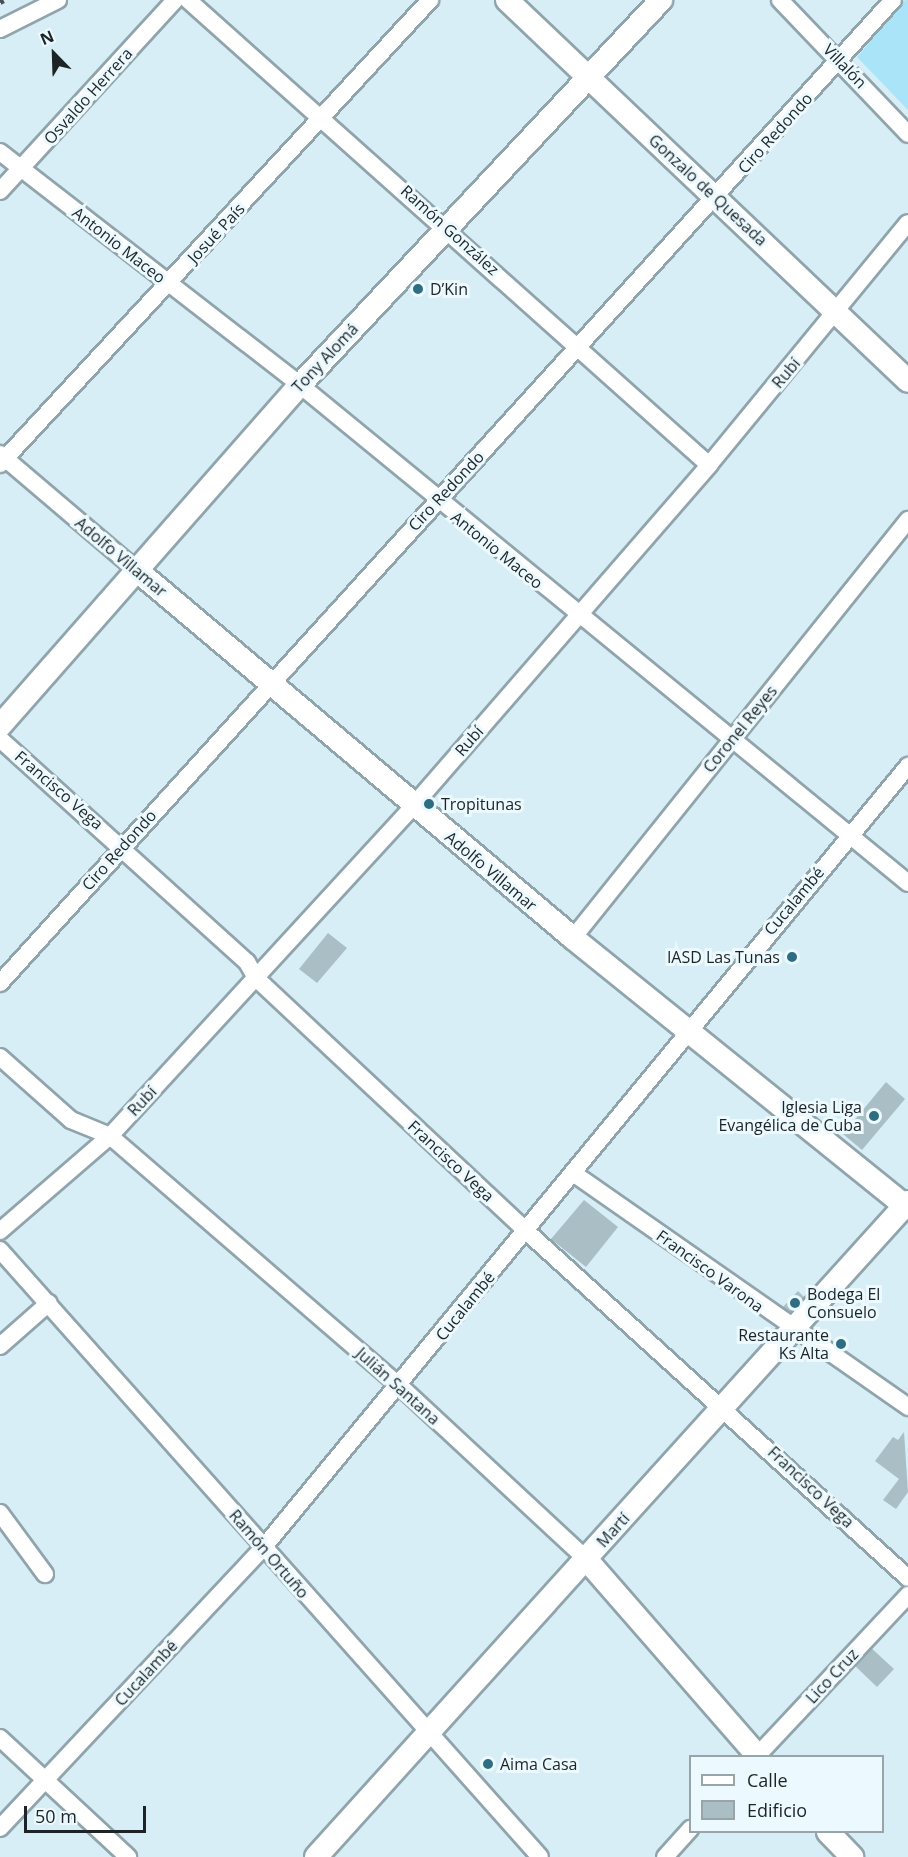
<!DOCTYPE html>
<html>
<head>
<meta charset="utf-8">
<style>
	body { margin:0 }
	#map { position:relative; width:908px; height:1857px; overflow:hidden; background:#d8eef6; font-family:"Open Sans",sans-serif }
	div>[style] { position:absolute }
	.green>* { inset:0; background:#a9e4f9 }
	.building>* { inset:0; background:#a9bec5 }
	.roads { filter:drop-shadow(2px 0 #90a4ac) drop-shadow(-2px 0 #90a4ac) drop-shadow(0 2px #90a4ac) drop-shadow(0 -2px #90a4ac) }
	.street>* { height:16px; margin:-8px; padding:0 8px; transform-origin:8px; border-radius:8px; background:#fff }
	.secondary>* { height:22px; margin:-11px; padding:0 11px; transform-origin:11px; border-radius:11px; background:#fff }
	.rail>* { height:4.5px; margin-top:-2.25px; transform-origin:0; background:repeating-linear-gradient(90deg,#465155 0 12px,transparent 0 18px) }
	.dots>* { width:16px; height:16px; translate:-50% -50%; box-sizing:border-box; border:3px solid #ecf9fe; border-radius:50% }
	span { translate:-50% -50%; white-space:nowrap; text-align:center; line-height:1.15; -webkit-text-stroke:6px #ecf9fe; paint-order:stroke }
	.street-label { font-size:16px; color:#1c2427 }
	.poi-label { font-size:16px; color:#1c2427 }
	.left { translate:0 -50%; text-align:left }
	.right { translate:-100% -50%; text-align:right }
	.legend { position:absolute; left:689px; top:1755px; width:195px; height:78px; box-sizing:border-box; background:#ecf9fe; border:2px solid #99a4a8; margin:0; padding:8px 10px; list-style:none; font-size:18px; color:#1c2427 }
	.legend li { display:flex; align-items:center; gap:12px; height:30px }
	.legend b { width:30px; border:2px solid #99a4a8 }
	.north { position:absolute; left:24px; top:24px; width:60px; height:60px; -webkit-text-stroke:4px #ecf9fe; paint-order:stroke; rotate:337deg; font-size:16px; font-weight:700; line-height:24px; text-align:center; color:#1c2427 }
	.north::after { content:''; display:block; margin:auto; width:21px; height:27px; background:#1c2427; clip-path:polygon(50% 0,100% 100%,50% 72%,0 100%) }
	.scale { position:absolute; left:24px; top:1806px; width:122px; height:27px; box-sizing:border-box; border:3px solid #1c2427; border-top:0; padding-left:8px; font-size:18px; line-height:21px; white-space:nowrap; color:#1c2427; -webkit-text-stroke:4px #ecf9fe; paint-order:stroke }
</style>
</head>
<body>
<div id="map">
	<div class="green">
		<i style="clip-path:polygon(905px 0,908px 0,908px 110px,857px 57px)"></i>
	</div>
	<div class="building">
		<i style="clip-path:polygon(328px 933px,347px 948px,317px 983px,299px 969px)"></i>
		<i style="clip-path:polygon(886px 1082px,905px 1099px,862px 1150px,843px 1134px)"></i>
		<i style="clip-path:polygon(584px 1200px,618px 1227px,586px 1267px,551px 1239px)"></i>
		<i style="clip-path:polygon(798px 1291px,807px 1300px,793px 1316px,783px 1307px)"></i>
		<i style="clip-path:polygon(904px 1432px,908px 1492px,896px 1509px,883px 1500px,899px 1479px,875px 1461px,893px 1437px,898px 1440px)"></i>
		<i style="clip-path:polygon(869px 1646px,894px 1669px,877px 1687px,852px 1663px)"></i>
	</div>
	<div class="roads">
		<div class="street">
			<i style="left:188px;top:0;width:698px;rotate:41.75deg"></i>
			<i style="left:780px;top:0;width:185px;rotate:46.3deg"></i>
			<i style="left:0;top:29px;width:65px;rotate:-26.6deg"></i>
			<i style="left:0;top:152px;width:380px;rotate:37.8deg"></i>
			<i style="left:300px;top:385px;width:786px;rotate:39.32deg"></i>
			<i style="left:0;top:191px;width:259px;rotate:-47.5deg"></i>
			<i style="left:0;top:454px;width:184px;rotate:40.4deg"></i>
			<i style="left:0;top:464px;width:633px;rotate:-47.18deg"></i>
			<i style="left:0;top:739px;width:333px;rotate:42.1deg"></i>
			<i style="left:247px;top:962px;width:18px;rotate:61deg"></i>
			<i style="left:256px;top:978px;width:369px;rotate:43.1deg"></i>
			<i style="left:525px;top:1230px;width:517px;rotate:42.26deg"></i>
			<i style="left:573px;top:938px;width:536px;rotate:-51.29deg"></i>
			<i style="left:0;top:983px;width:1328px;rotate:-47.75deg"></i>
			<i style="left:0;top:1057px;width:95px;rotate:41.6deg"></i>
			<i style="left:71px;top:1120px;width:42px;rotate:22.3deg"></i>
			<i style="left:110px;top:1136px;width:383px;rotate:40.8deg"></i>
			<i style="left:400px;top:1386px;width:254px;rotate:42.9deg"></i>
			<i style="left:573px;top:1173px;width:409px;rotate:34.9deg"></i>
			<i style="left:0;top:1231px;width:145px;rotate:-40.8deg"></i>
			<i style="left:110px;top:1136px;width:448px;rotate:-47.4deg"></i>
			<i style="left:413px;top:806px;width:452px;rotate:-49deg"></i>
			<i style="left:709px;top:465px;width:313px;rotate:-50.6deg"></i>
			<i style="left:0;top:1250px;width:812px;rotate:48.34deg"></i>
			<i style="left:0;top:1346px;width:65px;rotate:-41.3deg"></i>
			<i style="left:0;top:1513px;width:76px;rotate:53.6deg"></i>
			<i style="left:0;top:1738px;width:175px;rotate:42.9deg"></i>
			<i style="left:757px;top:1756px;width:221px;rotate:-46.8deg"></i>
			<i style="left:0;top:1828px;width:384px;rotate:-46.8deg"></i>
			<i style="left:263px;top:1548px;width:1014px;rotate:-50.48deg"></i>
			<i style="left:665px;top:1857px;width:38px;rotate:-48deg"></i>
		</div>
		<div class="secondary">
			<i style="left:507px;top:0;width:553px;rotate:43.53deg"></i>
			<i style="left:140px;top:573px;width:566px;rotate:40.13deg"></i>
			<i style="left:573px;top:938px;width:430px;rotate:38.9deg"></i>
			<i style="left:0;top:726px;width:454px;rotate:-48.7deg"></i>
			<i style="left:300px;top:385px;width:528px;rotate:-46.84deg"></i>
			<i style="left:586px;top:1559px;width:262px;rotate:48.9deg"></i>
			<i style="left:828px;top:1832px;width:35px;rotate:46deg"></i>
			<i style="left:316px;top:1857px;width:883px;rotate:-47.89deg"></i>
		</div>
	</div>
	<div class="rail">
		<i style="left:0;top:2px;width:4px;rotate:-27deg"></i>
	</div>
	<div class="dots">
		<i style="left:418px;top:289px;background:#2e6e82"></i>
		<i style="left:429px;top:804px;background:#2e6e82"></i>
		<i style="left:792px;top:957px;background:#2e6e82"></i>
		<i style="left:874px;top:1116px;background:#2e6e82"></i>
		<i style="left:795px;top:1303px;background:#2e6e82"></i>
		<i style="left:841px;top:1344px;background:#2e6e82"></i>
		<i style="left:488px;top:1764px;background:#2e6e82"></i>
	</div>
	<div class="street-label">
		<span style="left:845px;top:66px;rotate:46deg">Villalón</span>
		<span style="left:88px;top:96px;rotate:-48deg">Osvaldo Herrera</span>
		<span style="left:775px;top:133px;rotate:-48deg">Ciro Redondo</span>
		<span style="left:708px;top:190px;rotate:43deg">Gonzalo de Quesada</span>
		<span style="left:450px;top:230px;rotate:42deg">Ramón González</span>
		<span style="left:216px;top:233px;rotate:-47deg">Josué País</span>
		<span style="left:119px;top:245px;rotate:38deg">Antonio Maceo</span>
		<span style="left:325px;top:358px;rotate:-47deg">Tony Alomá</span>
		<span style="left:786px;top:373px;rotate:-50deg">Rubí</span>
		<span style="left:446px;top:491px;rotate:-47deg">Ciro Redondo</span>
		<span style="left:497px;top:550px;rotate:39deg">Antonio Maceo</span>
		<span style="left:121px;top:557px;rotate:40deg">Adolfo Villamar</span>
		<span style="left:740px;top:729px;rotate:-51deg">Coronel Reyes</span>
		<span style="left:469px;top:741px;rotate:-49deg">Rubí</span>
		<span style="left:59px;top:790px;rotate:41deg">Francisco Vega</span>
		<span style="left:119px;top:850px;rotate:-48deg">Ciro Redondo</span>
		<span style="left:491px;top:871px;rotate:40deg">Adolfo Villamar</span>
		<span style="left:794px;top:901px;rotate:-50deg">Cucalambé</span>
		<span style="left:142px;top:1101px;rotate:-47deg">Rubí</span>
		<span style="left:451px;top:1161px;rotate:43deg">Francisco Vega</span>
		<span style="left:710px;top:1271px;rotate:36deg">Francisco Varona</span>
		<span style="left:465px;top:1306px;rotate:-51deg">Cucalambé</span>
		<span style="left:398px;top:1386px;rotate:42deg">Julián Santana</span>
		<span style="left:811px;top:1487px;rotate:43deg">Francisco Vega</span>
		<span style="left:613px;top:1530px;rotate:-48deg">Martí</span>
		<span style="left:269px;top:1554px;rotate:49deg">Ramón Ortuño</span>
		<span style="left:146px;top:1673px;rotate:-47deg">Cucalambé</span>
		<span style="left:832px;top:1676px;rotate:-47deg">Lico Cruz</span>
	</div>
	<div class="poi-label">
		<span class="left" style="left:430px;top:289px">D’Kin</span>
		<span class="left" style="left:441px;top:804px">Tropitunas</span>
		<span class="right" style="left:780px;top:957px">IASD Las Tunas</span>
		<span class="right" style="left:862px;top:1116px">Iglesia Liga<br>Evangélica de Cuba</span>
		<span class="left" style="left:807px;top:1303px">Bodega El<br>Consuelo</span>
		<span class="right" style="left:829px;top:1344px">Restaurante<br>Ks Alta</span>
		<span class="left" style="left:500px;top:1764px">Aima Casa</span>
	</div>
	<ul class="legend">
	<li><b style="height:8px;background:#fff"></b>Calle</li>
	<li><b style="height:16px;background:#a9bec5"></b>Edificio</li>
	</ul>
	<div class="north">N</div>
	<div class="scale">50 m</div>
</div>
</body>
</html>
